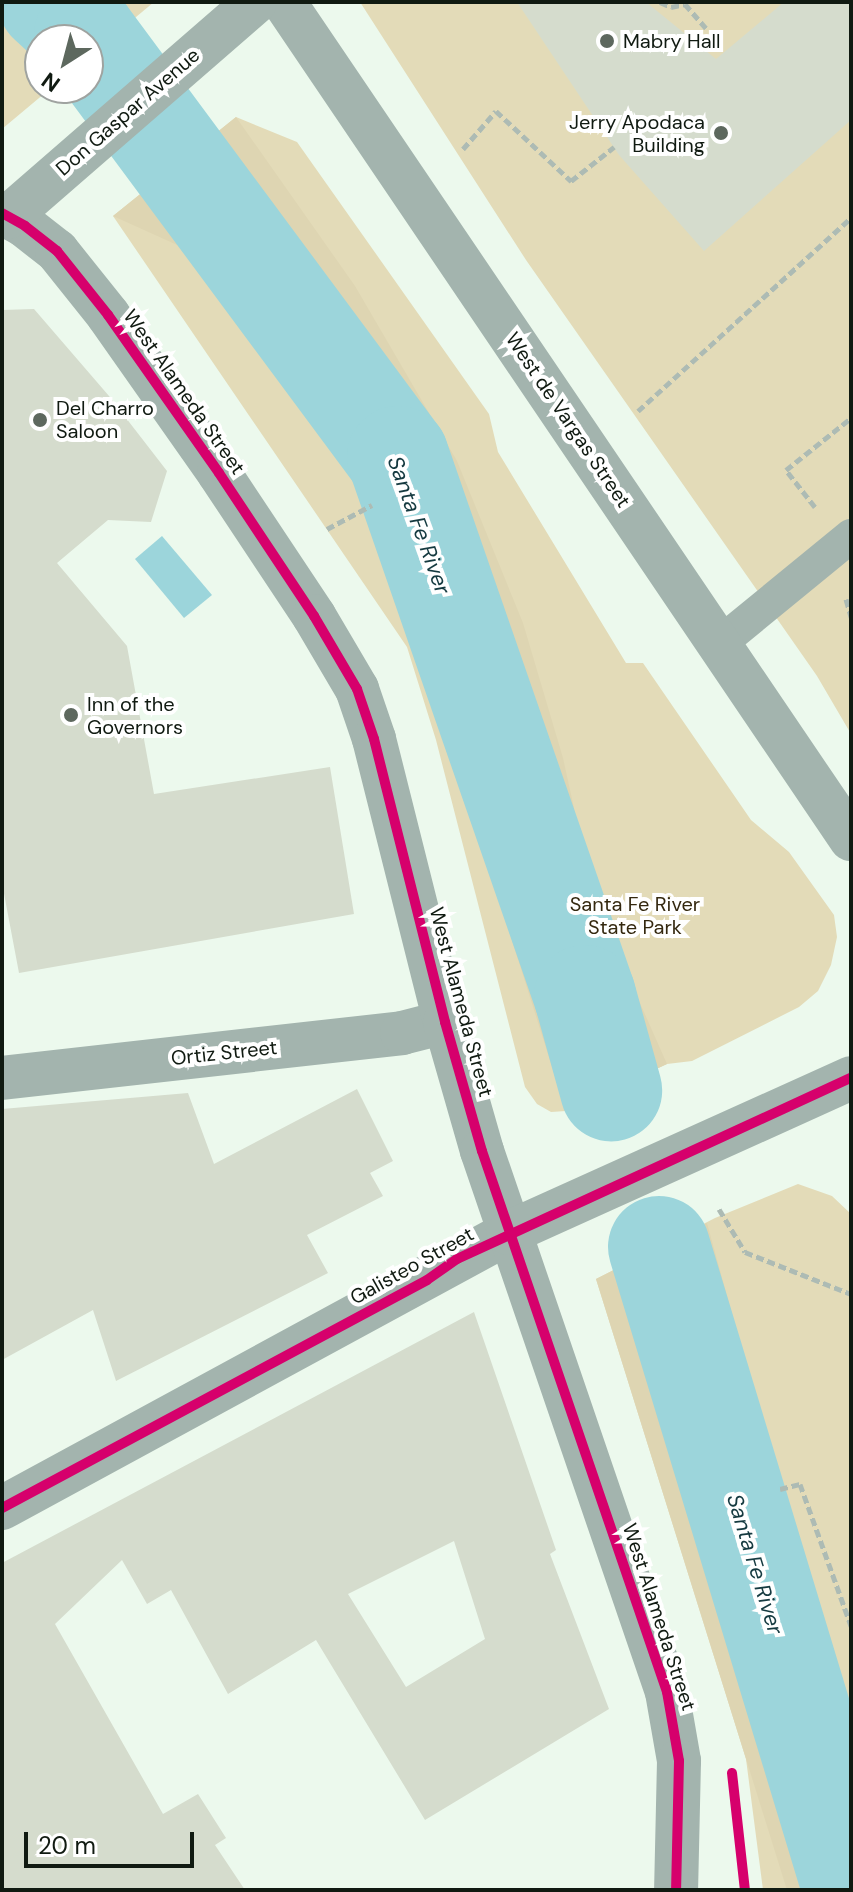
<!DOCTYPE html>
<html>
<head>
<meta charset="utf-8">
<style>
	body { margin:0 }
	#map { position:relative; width:853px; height:1892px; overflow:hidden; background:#ecf9ed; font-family:"DM Sans",sans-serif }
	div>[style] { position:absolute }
	.green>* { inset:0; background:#e3dbb8 }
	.forest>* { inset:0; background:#ded5b2 }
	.water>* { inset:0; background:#9cd5db }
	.river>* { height:102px; margin:-51px; padding:0 51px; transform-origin:51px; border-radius:51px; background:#9cd5db }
	.building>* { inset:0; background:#d5dccd }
	.path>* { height:5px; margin-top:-2.5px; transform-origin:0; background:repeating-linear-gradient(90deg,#adbbb4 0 8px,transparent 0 12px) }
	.service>* { height:34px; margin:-17px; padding:0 17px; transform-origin:17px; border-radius:17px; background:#a3b4ae }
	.minor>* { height:44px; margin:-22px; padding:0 22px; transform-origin:22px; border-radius:22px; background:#a3b4ae }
	.tertiary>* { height:44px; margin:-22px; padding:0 22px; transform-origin:22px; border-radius:22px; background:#a3b4ae }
	.cycleway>* { height:10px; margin:-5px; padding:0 5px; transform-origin:5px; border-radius:5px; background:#d6006c }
	.dots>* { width:22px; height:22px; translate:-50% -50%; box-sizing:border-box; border:4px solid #fff; border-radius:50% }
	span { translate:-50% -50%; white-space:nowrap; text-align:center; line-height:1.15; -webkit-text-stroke:8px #fff; paint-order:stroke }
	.poi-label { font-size:20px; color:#101a11 }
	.left { translate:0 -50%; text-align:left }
	.right { translate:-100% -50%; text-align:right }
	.street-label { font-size:20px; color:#101a11 }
	.park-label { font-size:20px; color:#34280f }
	.water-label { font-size:22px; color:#153a40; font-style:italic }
	.frame { position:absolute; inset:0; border:4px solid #101a11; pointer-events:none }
	.north { position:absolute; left:24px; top:24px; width:80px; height:80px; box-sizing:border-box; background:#fff; border:2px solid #9fa3a0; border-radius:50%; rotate:216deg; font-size:22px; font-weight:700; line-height:32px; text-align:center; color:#101a11 }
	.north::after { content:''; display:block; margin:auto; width:28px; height:36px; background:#5d685e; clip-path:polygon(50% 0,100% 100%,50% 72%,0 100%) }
	.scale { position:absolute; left:24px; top:1832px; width:170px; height:36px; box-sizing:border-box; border:4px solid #101a11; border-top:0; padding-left:10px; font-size:24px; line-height:28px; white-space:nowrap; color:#101a11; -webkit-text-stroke:6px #fff; paint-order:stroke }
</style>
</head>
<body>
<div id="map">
	<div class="green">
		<i style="clip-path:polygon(2px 2px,154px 2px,88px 57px,88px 40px,40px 40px,40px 88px,51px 88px,2px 129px)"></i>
		<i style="clip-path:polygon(360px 2px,851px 2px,851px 734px,817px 676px,526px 260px)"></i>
		<i style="clip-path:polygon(236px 117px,297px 142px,489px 414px,498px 452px,626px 663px,643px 663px,751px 820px,789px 852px,834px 915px,837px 937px,831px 965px,818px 991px,799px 1007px,692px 1061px,667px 1064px,566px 1111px,551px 1112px,537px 1104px,525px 1087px,436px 740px,407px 647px,113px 216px)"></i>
		<i style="clip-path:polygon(798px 1184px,832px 1196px,851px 1214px,851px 1890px,763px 1890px,746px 1759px,596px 1279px,715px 1218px)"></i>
	</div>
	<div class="forest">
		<i style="clip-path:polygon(236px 117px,355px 286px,457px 461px,523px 623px,563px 758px,594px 899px,667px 1064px,566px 1111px,447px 735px,443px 675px,373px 470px,237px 272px,113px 216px)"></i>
		<i style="clip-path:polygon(707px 1223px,780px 1489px,851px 1710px,851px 1890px,787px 1890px,596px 1279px)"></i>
	</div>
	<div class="water">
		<i style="clip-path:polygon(162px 536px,212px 595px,184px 618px,135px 559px)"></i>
	</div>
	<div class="river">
		<i style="left:49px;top:2px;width:49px;rotate:42.5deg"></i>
		<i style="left:85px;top:35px;width:525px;rotate:53.44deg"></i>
		<i style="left:398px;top:457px;width:571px;rotate:70.87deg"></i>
		<i style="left:585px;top:996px;width:98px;rotate:74.5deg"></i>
		<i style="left:659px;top:1247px;width:662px;rotate:73.15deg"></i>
	</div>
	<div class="building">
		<i style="clip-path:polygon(517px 2px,646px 2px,716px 59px,784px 2px,851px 2px,851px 120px,704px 251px,619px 155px)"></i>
		<i style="clip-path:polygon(34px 309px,109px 396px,167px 471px,151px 522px,108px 520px,57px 563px,127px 646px,154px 794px,330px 767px,354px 914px,19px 973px,2px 883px,2px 310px)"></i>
		<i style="clip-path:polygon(357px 1089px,393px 1161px,370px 1173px,383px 1196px,307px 1235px,328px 1273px,116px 1381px,93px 1310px,2px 1360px,2px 1109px,188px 1093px,214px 1164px)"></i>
		<i style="clip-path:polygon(evenodd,474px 1312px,556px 1550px,550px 1554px,609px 1709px,425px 1820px,316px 1640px,228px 1694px,171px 1590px,147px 1604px,122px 1560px,55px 1624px,163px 1814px,198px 1794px,226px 1838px,215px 1845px,245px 1890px,2px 1890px,2px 1563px,474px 1312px,454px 1541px,485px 1639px,406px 1687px,348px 1594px,454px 1541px)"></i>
	</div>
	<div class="path">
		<i style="left:660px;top:2px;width:12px;rotate:24deg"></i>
		<i style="left:671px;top:7px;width:14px;rotate:-12deg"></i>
		<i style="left:685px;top:4px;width:32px;rotate:49deg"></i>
		<i style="left:463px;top:149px;width:50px;rotate:-49deg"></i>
		<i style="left:496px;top:111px;width:103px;rotate:43deg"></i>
		<i style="left:571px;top:181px;width:55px;rotate:-38.3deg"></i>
		<i style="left:638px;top:411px;width:287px;rotate:-42.2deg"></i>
		<i style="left:815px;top:507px;width:47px;rotate:-128.1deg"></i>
		<i style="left:786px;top:470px;width:83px;rotate:-38.7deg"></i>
		<i style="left:327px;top:529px;width:51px;rotate:-28.1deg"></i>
		<i style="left:846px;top:599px;width:19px;rotate:74deg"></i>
		<i style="left:719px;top:1209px;width:50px;rotate:58.8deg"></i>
		<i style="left:745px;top:1252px;width:114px;rotate:21.6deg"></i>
		<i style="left:780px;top:1489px;width:21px;rotate:-14deg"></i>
		<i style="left:800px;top:1484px;width:151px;rotate:70.2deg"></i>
		<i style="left:598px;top:1890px;width:2px"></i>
	</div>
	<div class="service">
		<i style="left:719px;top:644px;width:171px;rotate:-39.3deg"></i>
	</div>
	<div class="minor">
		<i style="left:284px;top:2px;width:1011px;rotate:55.89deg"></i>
		<i style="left:2px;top:1078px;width:403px;rotate:-6.4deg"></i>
		<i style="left:402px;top:1033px;width:44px;rotate:-14.3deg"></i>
		<i style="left:2px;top:1508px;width:576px;rotate:-28.52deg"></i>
	</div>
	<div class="tertiary">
		<i style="left:2px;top:213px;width:26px;rotate:29deg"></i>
		<i style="left:25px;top:226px;width:41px;rotate:38deg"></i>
		<i style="left:57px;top:251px;width:82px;rotate:51.4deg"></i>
		<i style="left:108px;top:315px;width:193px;rotate:54.9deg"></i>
		<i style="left:219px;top:473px;width:172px;rotate:56.4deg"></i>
		<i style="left:314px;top:616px;width:85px;rotate:59.5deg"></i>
		<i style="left:357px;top:689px;width:53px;rotate:71.2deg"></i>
		<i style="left:374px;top:739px;width:292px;rotate:75.9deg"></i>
		<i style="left:445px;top:1022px;width:134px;rotate:74deg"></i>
		<i style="left:482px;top:1151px;width:572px;rotate:71.12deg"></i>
		<i style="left:667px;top:1692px;width:70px;rotate:80.1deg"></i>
		<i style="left:679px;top:1761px;width:129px;rotate:91.3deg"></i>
		<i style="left:8px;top:217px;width:327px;rotate:-41deg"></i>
		<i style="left:508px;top:1233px;width:376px;rotate:-24.3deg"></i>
	</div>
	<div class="cycleway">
		<i style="left:2px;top:213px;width:26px;rotate:29deg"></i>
		<i style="left:25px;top:226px;width:41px;rotate:38deg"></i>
		<i style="left:57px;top:251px;width:82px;rotate:51.4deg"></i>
		<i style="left:108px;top:315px;width:193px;rotate:54.9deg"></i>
		<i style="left:219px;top:473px;width:172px;rotate:56.4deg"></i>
		<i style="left:314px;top:616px;width:85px;rotate:59.5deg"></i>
		<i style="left:357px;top:689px;width:53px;rotate:71.2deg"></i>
		<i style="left:374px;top:739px;width:292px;rotate:75.9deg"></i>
		<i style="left:445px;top:1022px;width:134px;rotate:74deg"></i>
		<i style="left:482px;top:1151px;width:572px;rotate:71.12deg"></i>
		<i style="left:667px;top:1692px;width:70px;rotate:80.1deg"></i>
		<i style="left:679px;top:1761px;width:129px;rotate:91.3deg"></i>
		<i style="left:2px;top:1508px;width:482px;rotate:-28.2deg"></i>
		<i style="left:427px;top:1280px;width:37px;rotate:-35deg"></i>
		<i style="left:457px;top:1259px;width:434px;rotate:-24.7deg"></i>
		<i style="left:732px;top:1773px;width:118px;rotate:83.7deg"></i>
	</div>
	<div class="dots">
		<i style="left:607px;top:41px;background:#5d685e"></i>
		<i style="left:721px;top:133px;background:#5d685e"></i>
		<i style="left:40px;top:420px;background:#5d685e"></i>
		<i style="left:71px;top:715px;background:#5d685e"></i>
	</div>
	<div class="poi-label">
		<span class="left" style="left:623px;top:41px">Mabry Hall</span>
		<span class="right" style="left:705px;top:134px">Jerry Apodaca<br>Building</span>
		<span class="left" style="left:56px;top:420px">Del Charro<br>Saloon</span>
		<span class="left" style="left:87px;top:716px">Inn of the<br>Governors</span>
	</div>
	<div class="street-label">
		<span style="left:128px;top:112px;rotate:-41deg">Don Gaspar Avenue</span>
		<span style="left:184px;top:392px;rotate:55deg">West Alameda Street</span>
		<span style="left:568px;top:420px;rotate:56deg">West de Vargas Street</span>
		<span style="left:461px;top:1002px;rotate:75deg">West Alameda Street</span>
		<span style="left:224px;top:1053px;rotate:-6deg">Ortiz Street</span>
		<span style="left:412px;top:1266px;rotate:-29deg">Galisteo Street</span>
		<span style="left:659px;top:1617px;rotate:72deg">West Alameda Street</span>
	</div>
	<div class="park-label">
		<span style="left:635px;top:916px">Santa Fe River<br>State Park</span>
	</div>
	<div class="water-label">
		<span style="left:419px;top:525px;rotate:70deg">Santa Fe River</span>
		<span style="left:755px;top:1564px;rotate:73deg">Santa Fe River</span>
	</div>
	<div class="frame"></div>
	<div class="north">N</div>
	<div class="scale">20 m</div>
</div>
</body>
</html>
